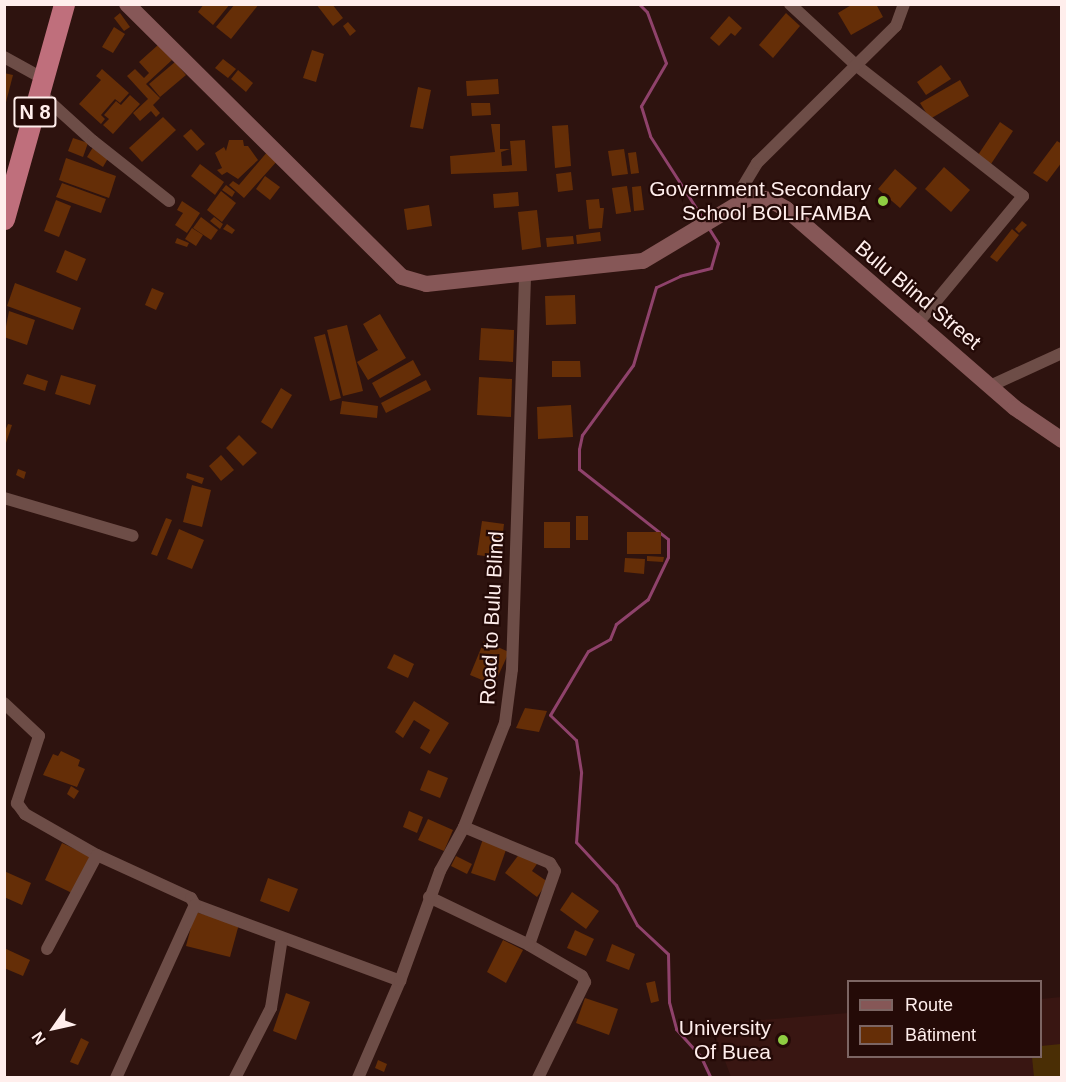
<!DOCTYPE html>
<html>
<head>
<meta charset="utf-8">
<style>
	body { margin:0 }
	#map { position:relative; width:1066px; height:1082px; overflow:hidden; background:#2e130f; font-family:Helvetica,sans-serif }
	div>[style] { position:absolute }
	.built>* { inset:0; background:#391612 }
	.green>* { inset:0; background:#4a2e05 }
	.stream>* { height:3px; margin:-1.5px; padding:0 1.5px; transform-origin:1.5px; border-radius:1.5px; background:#8f426b }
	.building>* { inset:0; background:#652e07 }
	.street>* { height:12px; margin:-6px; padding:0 6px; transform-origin:6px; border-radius:6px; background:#6d4d47 }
	.secondary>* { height:16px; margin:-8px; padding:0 8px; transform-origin:8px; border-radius:8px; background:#865757 }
	.highway>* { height:21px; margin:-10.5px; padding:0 10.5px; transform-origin:10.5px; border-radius:10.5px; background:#bf6f7c }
	.dots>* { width:16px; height:16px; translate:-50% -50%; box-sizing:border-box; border:3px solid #240a07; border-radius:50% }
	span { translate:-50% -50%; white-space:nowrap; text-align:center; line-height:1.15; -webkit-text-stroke:4.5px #240a07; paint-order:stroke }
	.shield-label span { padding:2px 4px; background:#240a07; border:2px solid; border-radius:4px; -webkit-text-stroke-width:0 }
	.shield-label { font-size:20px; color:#ffeeec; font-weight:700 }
	.poi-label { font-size:21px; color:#ffeeec }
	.right { translate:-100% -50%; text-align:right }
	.street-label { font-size:21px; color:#ffeeec }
	.frame { position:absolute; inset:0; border:6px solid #ffeeec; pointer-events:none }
	.legend { position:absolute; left:847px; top:980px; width:195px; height:78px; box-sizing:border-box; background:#240a07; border:2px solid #7c6563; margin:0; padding:8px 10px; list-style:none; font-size:18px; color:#ffeeec }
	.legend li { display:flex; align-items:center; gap:12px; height:30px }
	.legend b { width:30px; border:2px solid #7c6563 }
	.north { position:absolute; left:24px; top:998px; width:60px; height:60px; -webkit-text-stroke:4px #240a07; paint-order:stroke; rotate:236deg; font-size:16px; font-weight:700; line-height:24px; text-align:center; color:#ffeeec }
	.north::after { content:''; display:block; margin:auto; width:21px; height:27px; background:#ffeeec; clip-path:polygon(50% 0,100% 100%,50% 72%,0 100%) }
</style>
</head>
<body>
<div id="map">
	<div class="built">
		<i style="clip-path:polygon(1061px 997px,1061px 1077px,731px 1077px,711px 1024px,848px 1013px,848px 1056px,1040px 1056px,1041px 999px)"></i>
	</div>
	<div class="green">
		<i style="clip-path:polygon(1061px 1044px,1061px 1077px,1034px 1077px,1032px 1057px,1040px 1056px,1041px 1046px)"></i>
	</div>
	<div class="stream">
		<i style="left:639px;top:4px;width:11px;rotate:45deg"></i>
		<i style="left:647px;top:12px;width:54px;rotate:69.6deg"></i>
		<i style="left:666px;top:63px;width:50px;rotate:120.2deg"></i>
		<i style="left:641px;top:106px;width:31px;rotate:73deg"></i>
		<i style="left:650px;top:136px;width:98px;rotate:57.4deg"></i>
		<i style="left:708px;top:227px;width:19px;rotate:58deg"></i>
		<i style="left:718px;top:243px;width:26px;rotate:106deg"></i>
		<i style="left:711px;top:268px;width:32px;rotate:166deg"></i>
		<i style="left:680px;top:276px;width:26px;rotate:155deg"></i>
		<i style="left:656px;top:287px;width:81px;rotate:106.4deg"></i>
		<i style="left:633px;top:365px;width:87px;rotate:126.1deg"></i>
		<i style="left:582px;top:435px;width:14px;rotate:102deg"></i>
		<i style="left:579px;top:449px;width:20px;rotate:90deg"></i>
		<i style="left:579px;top:469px;width:113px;rotate:38.2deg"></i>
		<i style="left:668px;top:539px;width:18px;rotate:90deg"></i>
		<i style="left:668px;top:557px;width:47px;rotate:115.5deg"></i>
		<i style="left:648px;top:599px;width:41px;rotate:142deg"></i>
		<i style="left:616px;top:624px;width:16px;rotate:112deg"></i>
		<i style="left:610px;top:639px;width:25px;rotate:151deg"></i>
		<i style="left:588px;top:651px;width:74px;rotate:120.7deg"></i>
		<i style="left:550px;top:715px;width:36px;rotate:44deg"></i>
		<i style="left:576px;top:740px;width:33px;rotate:81deg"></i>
		<i style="left:581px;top:773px;width:69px;rotate:94.1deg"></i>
		<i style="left:576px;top:842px;width:59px;rotate:47.1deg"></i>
		<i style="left:616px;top:885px;width:45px;rotate:62.3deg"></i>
		<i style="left:637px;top:925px;width:42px;rotate:43.1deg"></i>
		<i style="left:668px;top:954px;width:48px;rotate:88.8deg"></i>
		<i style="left:669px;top:1002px;width:28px;rotate:75deg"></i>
		<i style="left:676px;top:1029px;width:38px;rotate:48deg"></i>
		<i style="left:701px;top:1057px;width:23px;rotate:65deg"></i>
	</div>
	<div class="building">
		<i style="clip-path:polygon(204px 4px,230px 4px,213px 25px,198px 12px)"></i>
		<i style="clip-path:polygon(235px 4px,259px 4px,231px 39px,216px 27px)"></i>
		<i style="clip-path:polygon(316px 4px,332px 4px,343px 18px,333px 26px)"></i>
		<i style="clip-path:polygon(853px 4px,876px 4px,883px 17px,851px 35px,838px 13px)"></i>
		<i style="clip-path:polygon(120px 13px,130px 27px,124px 31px,114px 18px)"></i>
		<i style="clip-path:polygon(786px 13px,800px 26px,773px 58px,759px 45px)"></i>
		<i style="clip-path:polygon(729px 16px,742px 28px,735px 36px,731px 33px,719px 46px,710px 38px)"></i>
		<i style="clip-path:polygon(348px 22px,356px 31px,350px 36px,343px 26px)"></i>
		<i style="clip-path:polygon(114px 27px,125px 34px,113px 53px,102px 47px)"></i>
		<i style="clip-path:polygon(158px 45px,172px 60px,146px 84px,160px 98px,153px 105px,160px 113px,156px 117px,151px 111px,140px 121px,133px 113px,148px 99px,127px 76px,135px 69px,144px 78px,149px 73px,139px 62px)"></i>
		<i style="clip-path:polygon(312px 50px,324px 54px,316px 82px,303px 78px)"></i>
		<i style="clip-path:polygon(223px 59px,236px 69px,228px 78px,215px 68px)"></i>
		<i style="clip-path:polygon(175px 62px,186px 75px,160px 97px,149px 84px)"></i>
		<i style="clip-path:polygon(941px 65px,951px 79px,926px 95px,917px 82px)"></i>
		<i style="clip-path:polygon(102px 69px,129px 93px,120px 103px,115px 99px,101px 115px,105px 119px,101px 124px,79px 104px,101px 80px,96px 76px)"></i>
		<i style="clip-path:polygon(238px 70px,253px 83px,246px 92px,231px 79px)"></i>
		<i style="clip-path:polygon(4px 73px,13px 75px,5px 106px,4px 106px)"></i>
		<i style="clip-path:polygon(498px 79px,499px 94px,467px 96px,466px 81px)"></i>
		<i style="clip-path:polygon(960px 80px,969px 96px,930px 119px,920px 103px)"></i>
		<i style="clip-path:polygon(418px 87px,431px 90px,423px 129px,410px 127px)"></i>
		<i style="clip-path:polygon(130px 95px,140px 104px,113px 134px,103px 125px,109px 119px,104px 115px,116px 101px,121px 105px)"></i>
		<i style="clip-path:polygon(471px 103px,490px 103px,491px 115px,472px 116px)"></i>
		<i style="clip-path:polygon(163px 117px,176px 130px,142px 162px,129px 148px)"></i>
		<i style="clip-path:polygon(1000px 122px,1013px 131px,989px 167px,976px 158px)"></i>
		<i style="clip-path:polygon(491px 124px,500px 124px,500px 149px,510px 149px,501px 152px,502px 166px,512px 165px,510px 141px,525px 140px,527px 171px,451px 174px,450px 156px,495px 152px)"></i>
		<i style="clip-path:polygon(568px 125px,571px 166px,555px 168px,552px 126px)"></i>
		<i style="clip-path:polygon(191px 129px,205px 144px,197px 151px,183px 136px)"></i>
		<i style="clip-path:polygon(73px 138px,88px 143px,83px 157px,68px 151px)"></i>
		<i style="clip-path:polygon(229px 140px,243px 140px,244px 146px,248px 146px,258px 160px,238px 179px,227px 172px,222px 175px,217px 170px,222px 168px,215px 153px,224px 147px,226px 151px)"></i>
		<i style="clip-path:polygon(1057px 141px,1062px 144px,1062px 162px,1047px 182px,1033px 173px)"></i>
		<i style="clip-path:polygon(95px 144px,111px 153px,103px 167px,87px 157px)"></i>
		<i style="clip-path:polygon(624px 149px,628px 174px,612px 176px,608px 151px)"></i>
		<i style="clip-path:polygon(268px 151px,278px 160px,244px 198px,229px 185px,233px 181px,239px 185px)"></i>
		<i style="clip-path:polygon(636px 152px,639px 173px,631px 174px,628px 153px)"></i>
		<i style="clip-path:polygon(66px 158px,116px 176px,109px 198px,59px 180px)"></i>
		<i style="clip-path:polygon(200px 164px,224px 182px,215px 195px,191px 176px)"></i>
		<i style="clip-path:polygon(944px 167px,970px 190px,951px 212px,925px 189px)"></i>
		<i style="clip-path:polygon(895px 169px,917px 188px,900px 208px,878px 189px)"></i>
		<i style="clip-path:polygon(571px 172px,573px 190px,558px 192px,556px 174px)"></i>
		<i style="clip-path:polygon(265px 176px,280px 187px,270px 200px,256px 189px)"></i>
		<i style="clip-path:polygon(62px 183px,106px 199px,101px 213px,56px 197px)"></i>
		<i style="clip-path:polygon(226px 185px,235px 192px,232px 197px,222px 190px)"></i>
		<i style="clip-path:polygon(627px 186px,631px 212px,616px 214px,612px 188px)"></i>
		<i style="clip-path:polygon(641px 186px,644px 210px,634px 211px,632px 187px)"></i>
		<i style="clip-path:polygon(221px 191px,236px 203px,222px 222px,207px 210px)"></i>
		<i style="clip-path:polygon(518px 192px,519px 206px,494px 208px,493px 194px)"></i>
		<i style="clip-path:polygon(599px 199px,600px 208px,604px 208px,602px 228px,589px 229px,586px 200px)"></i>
		<i style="clip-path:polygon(56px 200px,71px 206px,59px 237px,44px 231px)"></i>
		<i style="clip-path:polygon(182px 201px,200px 213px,187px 233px,175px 225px,183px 213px,177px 210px)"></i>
		<i style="clip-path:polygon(429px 205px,432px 226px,407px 230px,404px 209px)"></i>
		<i style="clip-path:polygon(537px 210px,541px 247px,522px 250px,518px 212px)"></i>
		<i style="clip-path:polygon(201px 217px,218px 230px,211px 240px,193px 228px)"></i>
		<i style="clip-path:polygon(214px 217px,223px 224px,220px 229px,210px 221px)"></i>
		<i style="clip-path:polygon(1022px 221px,1027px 225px,1019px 233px,1015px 229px)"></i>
		<i style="clip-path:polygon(227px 224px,235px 230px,232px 234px,223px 229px)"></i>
		<i style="clip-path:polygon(192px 228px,203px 235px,196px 246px,185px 239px)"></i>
		<i style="clip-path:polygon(1012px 229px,1019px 235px,997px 262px,990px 257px)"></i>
		<i style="clip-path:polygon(600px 232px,601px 241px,577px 244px,576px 235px)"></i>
		<i style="clip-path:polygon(573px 236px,574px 244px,547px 247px,546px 238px)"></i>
		<i style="clip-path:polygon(177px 238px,189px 243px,187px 247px,175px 243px)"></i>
		<i style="clip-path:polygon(65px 250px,86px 259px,77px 281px,56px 272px)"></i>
		<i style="clip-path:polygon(15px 283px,81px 308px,73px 330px,7px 306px)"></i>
		<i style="clip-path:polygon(152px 288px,164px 293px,156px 310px,145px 305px)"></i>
		<i style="clip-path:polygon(575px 295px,576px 324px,546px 325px,545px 296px)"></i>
		<i style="clip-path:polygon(9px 311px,35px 320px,27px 345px,4px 337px)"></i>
		<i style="clip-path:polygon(380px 314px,406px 358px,368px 380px,357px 362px,378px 350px,363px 324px)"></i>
		<i style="clip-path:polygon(347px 325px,363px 391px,343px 396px,327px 330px)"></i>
		<i style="clip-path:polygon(481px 328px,514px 330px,513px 362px,479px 360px)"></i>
		<i style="clip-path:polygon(325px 334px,341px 398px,330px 401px,314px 337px)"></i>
		<i style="clip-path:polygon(413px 360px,421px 375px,380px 398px,372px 383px)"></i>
		<i style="clip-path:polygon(552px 361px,580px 361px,581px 377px,552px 377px)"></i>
		<i style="clip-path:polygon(27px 374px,48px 381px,45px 391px,23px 384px)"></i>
		<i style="clip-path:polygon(61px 375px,96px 385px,90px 405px,55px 394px)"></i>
		<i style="clip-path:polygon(479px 377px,512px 379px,511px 417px,477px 415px)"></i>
		<i style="clip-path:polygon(426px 380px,431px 390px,386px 413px,381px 403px)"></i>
		<i style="clip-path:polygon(281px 388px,292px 395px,272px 429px,261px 422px)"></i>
		<i style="clip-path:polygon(342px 401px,378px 406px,377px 418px,340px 414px)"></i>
		<i style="clip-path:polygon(571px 405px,573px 437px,538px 439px,537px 407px)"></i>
		<i style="clip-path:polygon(8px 424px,12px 425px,5px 446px,4px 433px)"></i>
		<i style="clip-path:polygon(239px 435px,257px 453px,243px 466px,226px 448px)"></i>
		<i style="clip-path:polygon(221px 455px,234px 470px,221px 481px,209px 466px)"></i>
		<i style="clip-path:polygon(18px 469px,26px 472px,24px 479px,16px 475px)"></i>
		<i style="clip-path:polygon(187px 473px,204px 478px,202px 484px,186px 478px)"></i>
		<i style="clip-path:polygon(192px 485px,211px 490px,202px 527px,183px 522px)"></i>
		<i style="clip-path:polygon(576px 516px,588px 516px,588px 540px,576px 540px)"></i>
		<i style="clip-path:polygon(166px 518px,172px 520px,157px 556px,151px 554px)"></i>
		<i style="clip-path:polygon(482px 521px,504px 524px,500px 558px,477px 555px)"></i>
		<i style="clip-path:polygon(544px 522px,570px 522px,570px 548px,544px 548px)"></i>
		<i style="clip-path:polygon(179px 529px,204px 540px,192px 569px,167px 559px)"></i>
		<i style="clip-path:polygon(627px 532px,661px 532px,661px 554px,627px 554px)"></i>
		<i style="clip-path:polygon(647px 556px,664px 557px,663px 562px,647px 561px)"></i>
		<i style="clip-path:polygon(625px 558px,645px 559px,644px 574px,624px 572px)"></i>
		<i style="clip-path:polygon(484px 641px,509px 652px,494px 685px,470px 675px)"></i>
		<i style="clip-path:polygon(394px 654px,414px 664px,408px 678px,387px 668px)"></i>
		<i style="clip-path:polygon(414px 701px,449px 723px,430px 754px,420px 748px,430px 730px,414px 720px,403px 738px,395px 732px)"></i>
		<i style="clip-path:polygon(525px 708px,547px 711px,539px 732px,516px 728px)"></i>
		<i style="clip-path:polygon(61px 751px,80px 760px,78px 766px,85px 769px,77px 787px,43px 775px,53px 754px,58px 756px)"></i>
		<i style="clip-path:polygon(428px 770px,448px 778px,440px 798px,420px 790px)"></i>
		<i style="clip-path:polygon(71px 786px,79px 791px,74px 799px,67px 794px)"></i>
		<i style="clip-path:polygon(409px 811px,423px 817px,417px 833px,403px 827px)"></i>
		<i style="clip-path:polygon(428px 819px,453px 830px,444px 851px,418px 840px)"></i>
		<i style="clip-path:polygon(483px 839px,507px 847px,495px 881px,471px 873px)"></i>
		<i style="clip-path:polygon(62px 843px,90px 856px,72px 893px,45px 880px)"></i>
		<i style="clip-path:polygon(523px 849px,539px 861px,532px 871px,548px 882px,537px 897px,505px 873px)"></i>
		<i style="clip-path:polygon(456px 856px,472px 864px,467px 874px,451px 866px)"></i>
		<i style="clip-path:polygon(4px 871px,31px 883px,22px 905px,4px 897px)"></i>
		<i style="clip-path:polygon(268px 878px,298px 889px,289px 912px,260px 901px)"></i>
		<i style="clip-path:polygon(572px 892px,599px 911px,586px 929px,560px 910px)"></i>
		<i style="clip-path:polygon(195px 912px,239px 924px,230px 957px,186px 946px)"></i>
		<i style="clip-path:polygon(575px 930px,594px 939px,586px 956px,567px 948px)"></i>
		<i style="clip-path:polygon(503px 940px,523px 950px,506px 983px,487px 972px)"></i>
		<i style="clip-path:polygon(612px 944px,635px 954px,629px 970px,606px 961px)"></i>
		<i style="clip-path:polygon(4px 948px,30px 960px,23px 976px,4px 968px)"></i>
		<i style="clip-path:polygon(655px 981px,659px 1001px,651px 1003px,646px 983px)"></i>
		<i style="clip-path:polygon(286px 993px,310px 1002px,296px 1040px,273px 1031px)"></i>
		<i style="clip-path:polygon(585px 998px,618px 1009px,609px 1035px,576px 1023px)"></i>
		<i style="clip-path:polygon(81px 1038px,89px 1042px,78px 1065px,70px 1062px)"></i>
		<i style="clip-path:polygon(378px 1060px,387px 1064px,384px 1072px,375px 1068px)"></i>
	</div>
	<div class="street">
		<i style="left:790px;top:4px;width:91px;rotate:42.8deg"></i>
		<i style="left:857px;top:66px;width:211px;rotate:38.1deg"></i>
		<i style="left:1023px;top:196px;width:166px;rotate:129.6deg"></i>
		<i style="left:4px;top:57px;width:46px;rotate:28.8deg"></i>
		<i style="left:40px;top:93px;width:72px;rotate:42.2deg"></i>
		<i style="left:93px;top:141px;width:97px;rotate:38.3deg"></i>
		<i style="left:741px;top:202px;width:14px;rotate:-86deg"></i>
		<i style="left:742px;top:188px;width:29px;rotate:-59deg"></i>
		<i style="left:757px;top:163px;width:195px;rotate:-44.6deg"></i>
		<i style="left:896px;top:26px;width:23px;rotate:-70deg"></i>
		<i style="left:990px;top:386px;width:79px;rotate:-24.6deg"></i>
		<i style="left:4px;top:498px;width:134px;rotate:16.4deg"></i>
		<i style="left:4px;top:703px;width:48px;rotate:43.3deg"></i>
		<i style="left:39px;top:736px;width:71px;rotate:108.2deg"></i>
		<i style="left:17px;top:803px;width:14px;rotate:54deg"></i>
		<i style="left:25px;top:814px;width:83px;rotate:29.7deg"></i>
		<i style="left:97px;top:855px;width:103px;rotate:24.6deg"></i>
		<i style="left:191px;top:898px;width:8px;rotate:60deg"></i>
		<i style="left:195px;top:905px;width:219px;rotate:20.3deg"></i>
		<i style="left:464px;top:827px;width:93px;rotate:22.7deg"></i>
		<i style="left:550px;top:863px;width:9px;rotate:58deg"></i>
		<i style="left:555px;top:871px;width:78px;rotate:109.4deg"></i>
		<i style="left:529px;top:945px;width:61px;rotate:30.3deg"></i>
		<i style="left:582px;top:976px;width:7px;rotate:63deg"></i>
		<i style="left:585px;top:982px;width:107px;rotate:116.1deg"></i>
		<i style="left:429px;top:897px;width:111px;rotate:25.6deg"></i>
		<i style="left:47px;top:949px;width:106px;rotate:-62deg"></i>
		<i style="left:116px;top:1078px;width:190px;rotate:-65.5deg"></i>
		<i style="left:235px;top:1078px;width:79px;rotate:-62.8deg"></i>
		<i style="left:271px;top:1008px;width:71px;rotate:-81.1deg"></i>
		<i style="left:358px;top:1078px;width:106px;rotate:-66.6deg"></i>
		<i style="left:400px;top:981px;width:117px;rotate:-70deg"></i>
		<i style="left:440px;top:871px;width:50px;rotate:-61.4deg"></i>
		<i style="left:464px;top:827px;width:112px;rotate:-68.5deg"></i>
		<i style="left:505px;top:723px;width:54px;rotate:-82.6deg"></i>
		<i style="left:512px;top:669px;width:395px;rotate:-88.1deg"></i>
	</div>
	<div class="secondary">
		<i style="left:127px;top:4px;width:387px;rotate:44.8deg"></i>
		<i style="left:402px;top:277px;width:25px;rotate:16deg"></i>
		<i style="left:426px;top:284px;width:218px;rotate:-6.1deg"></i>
		<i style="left:643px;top:261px;width:114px;rotate:-31deg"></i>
		<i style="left:741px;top:202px;width:12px;rotate:-24deg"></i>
		<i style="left:752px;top:197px;width:18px;rotate:9deg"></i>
		<i style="left:770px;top:200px;width:18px;rotate:29deg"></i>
		<i style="left:786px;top:209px;width:303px;rotate:41deg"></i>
		<i style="left:1015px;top:408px;width:57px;rotate:34.2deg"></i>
	</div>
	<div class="highway">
		<i style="left:4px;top:219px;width:223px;rotate:-74.4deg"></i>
	</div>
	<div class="dots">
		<i style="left:883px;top:201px;background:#8fcd42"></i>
		<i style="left:783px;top:1040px;background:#8fcd42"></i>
	</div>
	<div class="shield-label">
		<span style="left:35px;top:112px">N 8</span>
	</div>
	<div class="poi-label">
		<span class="right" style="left:871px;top:201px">Government Secondary<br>School BOLIFAMBA</span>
		<span class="right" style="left:771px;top:1040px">University<br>Of Buea</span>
	</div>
	<div class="street-label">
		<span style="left:918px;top:295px;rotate:40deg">Bulu Blind Street</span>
		<span style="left:492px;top:618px;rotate:-87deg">Road to Bulu Blind</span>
	</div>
	<div class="frame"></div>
	<ul class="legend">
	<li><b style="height:8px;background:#865757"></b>Route</li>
	<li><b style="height:16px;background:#652e07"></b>Bâtiment</li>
	</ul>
	<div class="north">N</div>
</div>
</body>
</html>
